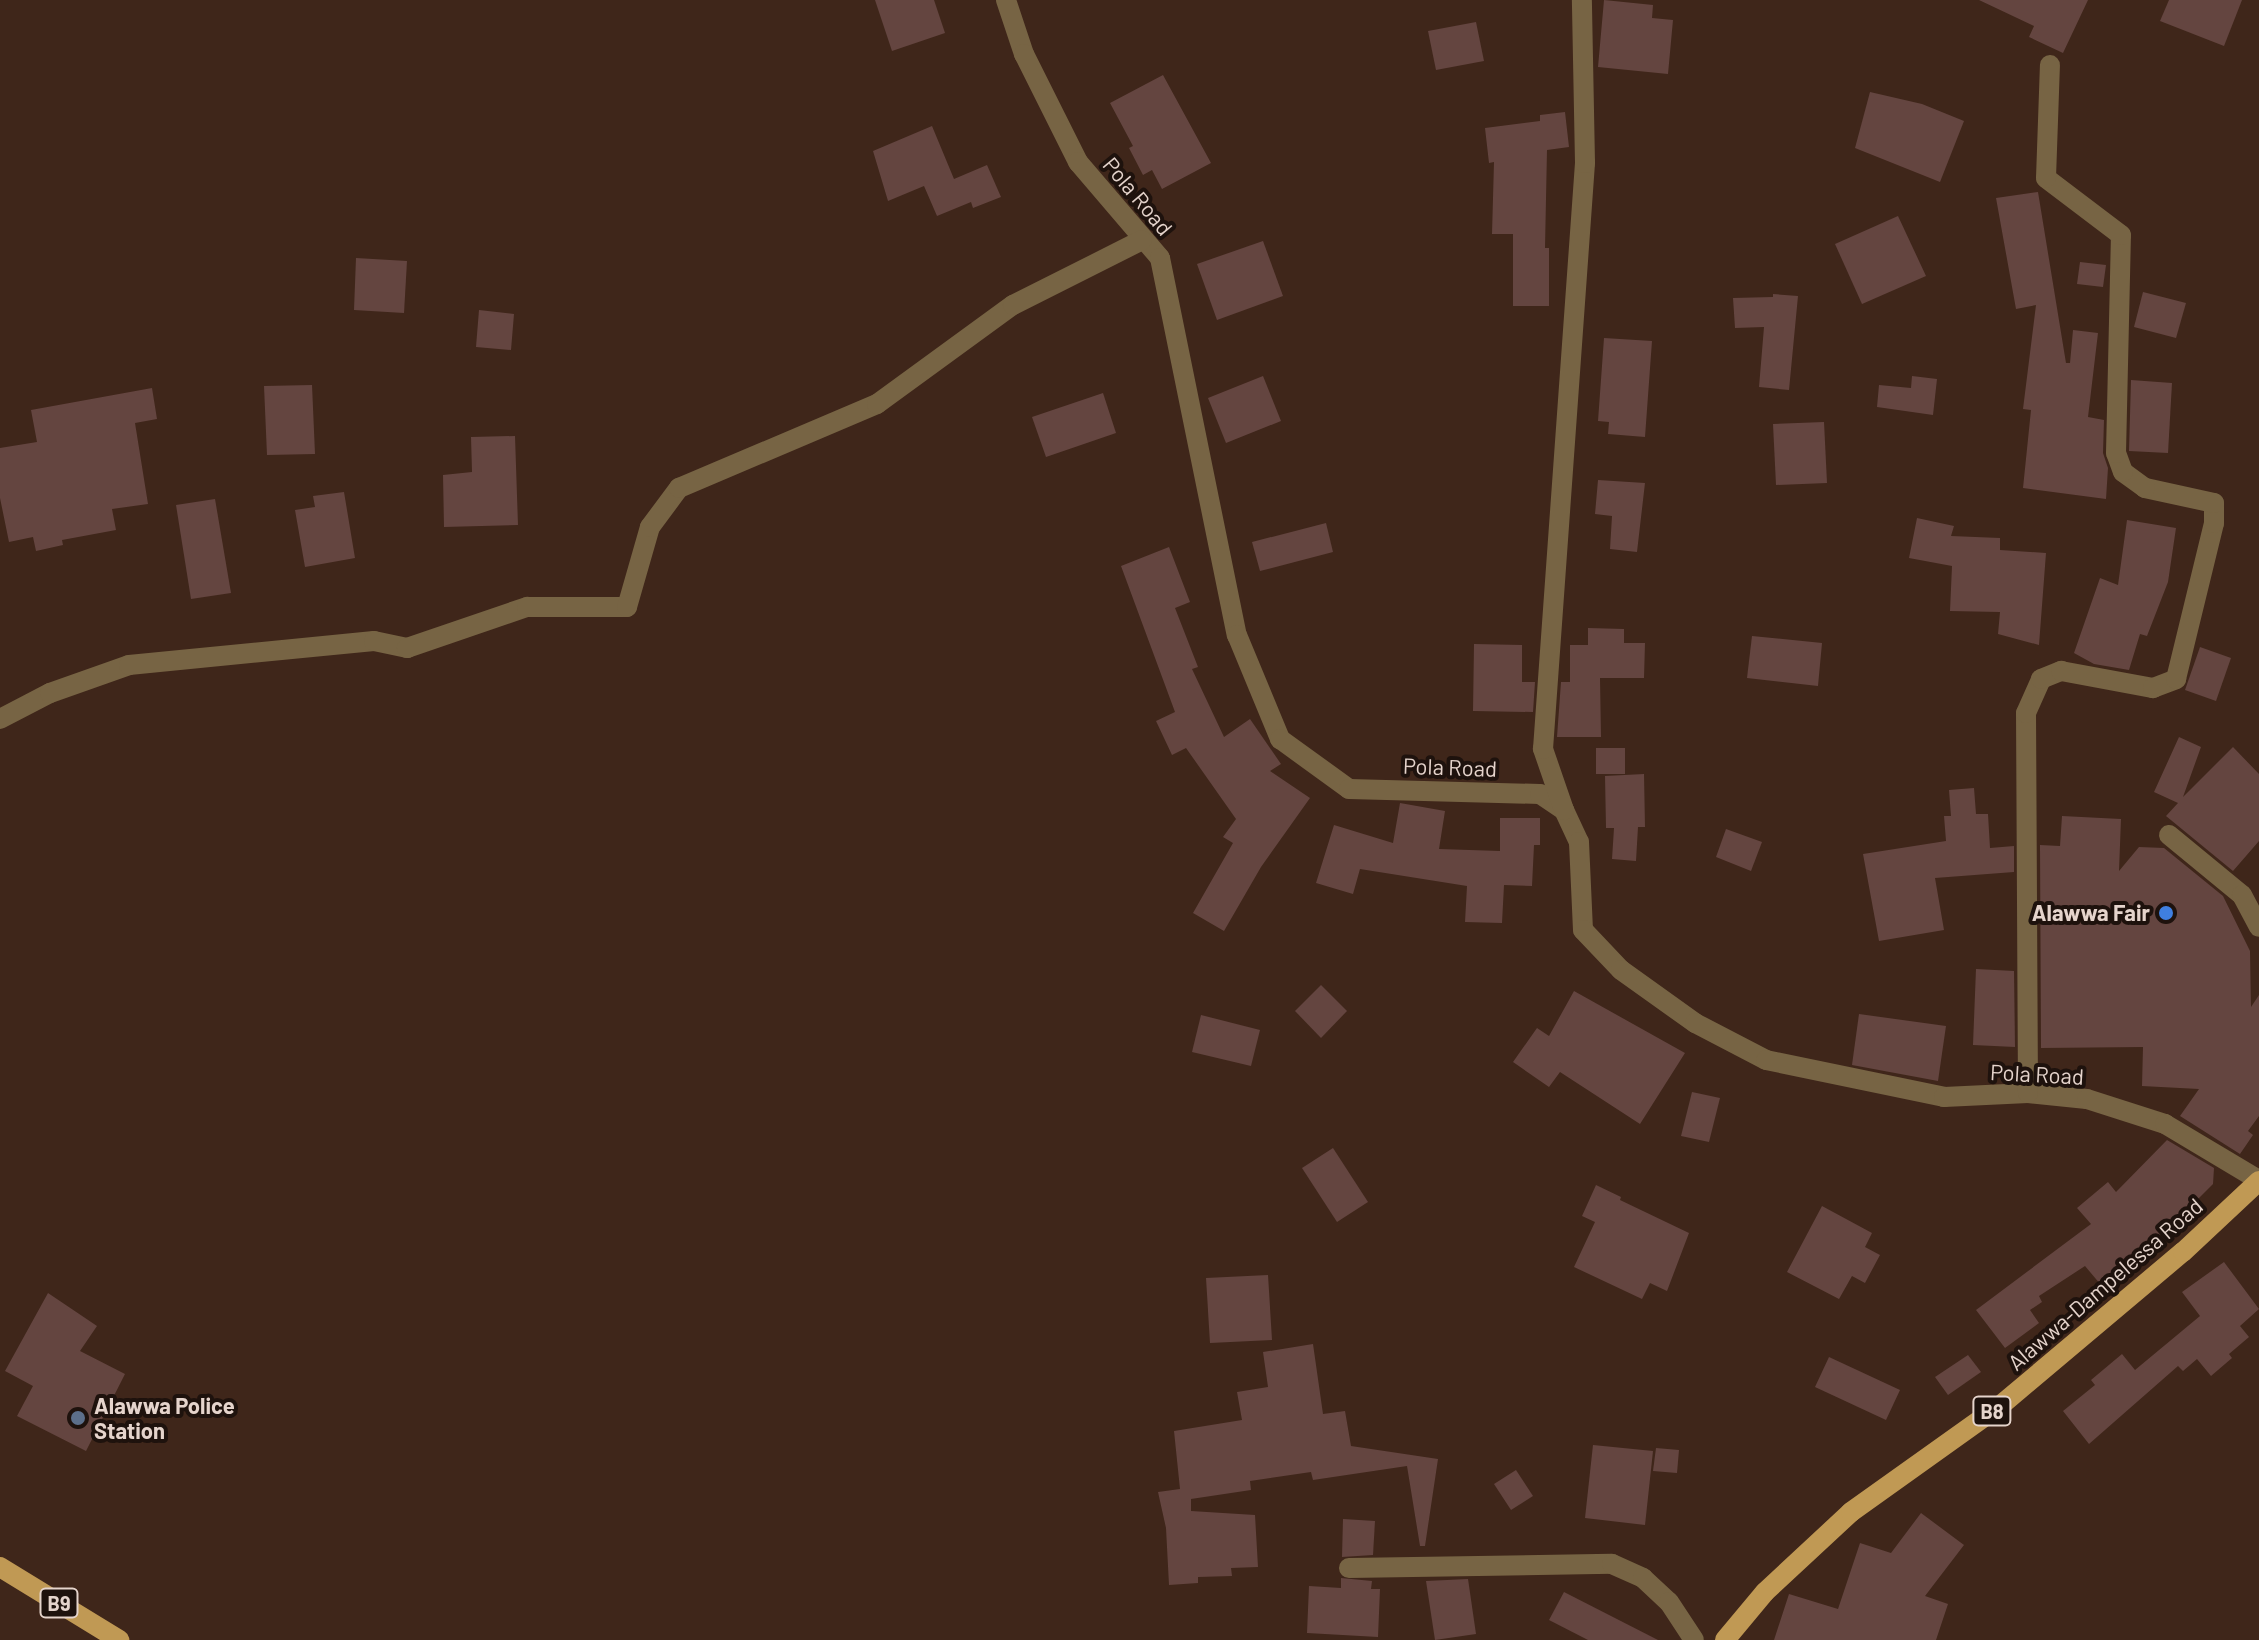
<!DOCTYPE html>
<html>
<head>
<meta charset="utf-8">
<style>
	body { margin:0 }
	#map { position:relative; width:2259px; height:1640px; overflow:hidden; background:#3f261a; font-family:Barlow,sans-serif }
	div>[style] { position:absolute }
	.building>* { inset:0; background:#644540 }
	.minor>* { height:20px; margin:-10px; padding:0 10px; transform-origin:10px; border-radius:10px; background:#776444 }
	.major>* { height:20px; margin:-10px; padding:0 10px; transform-origin:10px; border-radius:10px; background:#c09954 }
	.dots>* { width:22px; height:22px; translate:-50% -50%; box-sizing:border-box; border:4px solid #1e120d; border-radius:50% }
	span { translate:-50% -50%; white-space:nowrap; text-align:center; line-height:1.15; -webkit-text-stroke:8px #1e120d; paint-order:stroke }
	.shield-label span { padding:2px 6px; background:#1e120d; border:2px solid; border-radius:6px; -webkit-text-stroke-width:0 }
	.shield-label { font-size:20px; color:#e5d4cc; font-weight:700 }
	.street-label { font-size:22px; color:#e5d4cc }
	.poi-label { font-size:22px; color:#e5d4cc; font-weight:700 }
	.right { translate:-100% -50%; text-align:right }
	.left { translate:0 -50%; text-align:left }
</style>
</head>
<body>
<div id="map">
	<div class="building">
		<i style="clip-path:polygon(875px 0,934px 0,945px 33px,892px 51px)"></i>
		<i style="clip-path:polygon(1604px 0,1653px 5px,1652px 18px,1673px 20px,1668px 74px,1598px 67px)"></i>
		<i style="clip-path:polygon(1979px 0,2088px 0,2063px 53px,2029px 37px,2034px 26px)"></i>
		<i style="clip-path:polygon(2169px 0,2242px 0,2224px 46px,2160px 21px)"></i>
		<i style="clip-path:polygon(1476px 22px,1484px 61px,1436px 70px,1428px 31px)"></i>
		<i style="clip-path:polygon(1163px 75px,1211px 163px,1162px 189px,1152px 170px,1143px 175px,1129px 148px,1133px 146px,1110px 103px)"></i>
		<i style="clip-path:polygon(1870px 92px,1922px 104px,1964px 121px,1940px 182px,1855px 148px)"></i>
		<i style="clip-path:polygon(1565px 112px,1569px 147px,1547px 150px,1545px 248px,1549px 248px,1549px 306px,1513px 306px,1513px 234px,1492px 234px,1494px 162px,1489px 163px,1485px 128px,1540px 121px,1540px 115px)"></i>
		<i style="clip-path:polygon(932px 126px,954px 179px,987px 165px,1001px 197px,973px 208px,971px 202px,937px 216px,924px 186px,888px 201px,873px 151px)"></i>
		<i style="clip-path:polygon(2038px 192px,2066px 363px,2070px 363px,2073px 330px,2098px 333px,2088px 417px,2104px 420px,2103px 453px,2108px 468px,2106px 499px,2023px 488px,2031px 410px,2023px 409px,2036px 305px,2016px 309px,1996px 198px)"></i>
		<i style="clip-path:polygon(1898px 216px,1926px 276px,1862px 304px,1835px 244px)"></i>
		<i style="clip-path:polygon(1263px 241px,1283px 296px,1217px 320px,1197px 264px)"></i>
		<i style="clip-path:polygon(356px 258px,407px 261px,404px 313px,354px 310px)"></i>
		<i style="clip-path:polygon(2080px 262px,2106px 265px,2103px 287px,2077px 284px)"></i>
		<i style="clip-path:polygon(2143px 292px,2186px 303px,2176px 338px,2134px 327px)"></i>
		<i style="clip-path:polygon(1773px 294px,1798px 296px,1789px 390px,1759px 387px,1764px 327px,1735px 328px,1733px 298px,1773px 297px)"></i>
		<i style="clip-path:polygon(479px 310px,514px 314px,511px 350px,476px 347px)"></i>
		<i style="clip-path:polygon(1604px 338px,1652px 341px,1645px 437px,1608px 434px,1609px 422px,1598px 421px)"></i>
		<i style="clip-path:polygon(1263px 376px,1281px 421px,1226px 443px,1208px 398px)"></i>
		<i style="clip-path:polygon(1912px 376px,1937px 379px,1933px 415px,1877px 407px,1879px 385px,1911px 388px)"></i>
		<i style="clip-path:polygon(2131px 380px,2172px 383px,2168px 453px,2129px 451px)"></i>
		<i style="clip-path:polygon(312px 385px,315px 454px,267px 455px,264px 386px)"></i>
		<i style="clip-path:polygon(152px 388px,157px 419px,135px 423px,148px 504px,112px 509px,116px 530px,62px 540px,63px 545px,36px 551px,33px 537px,9px 542px,0 498px,0 448px,37px 442px,31px 410px)"></i>
		<i style="clip-path:polygon(1103px 393px,1116px 433px,1046px 457px,1032px 417px)"></i>
		<i style="clip-path:polygon(1824px 422px,1827px 483px,1776px 485px,1773px 424px)"></i>
		<i style="clip-path:polygon(515px 436px,518px 525px,444px 527px,443px 475px,472px 472px,471px 437px)"></i>
		<i style="clip-path:polygon(1598px 480px,1645px 483px,1637px 552px,1610px 549px,1612px 516px,1595px 514px)"></i>
		<i style="clip-path:polygon(344px 492px,355px 558px,305px 567px,295px 510px,315px 507px,313px 496px)"></i>
		<i style="clip-path:polygon(215px 499px,231px 593px,191px 599px,176px 505px)"></i>
		<i style="clip-path:polygon(1917px 518px,1954px 526px,1951px 536px,2000px 538px,2000px 550px,2046px 553px,2039px 645px,1998px 634px,2000px 612px,1950px 611px,1952px 566px,1909px 558px)"></i>
		<i style="clip-path:polygon(2127px 520px,2176px 528px,2168px 582px,2147px 636px,2140px 634px,2129px 670px,2094px 664px,2074px 653px,2100px 578px,2118px 585px)"></i>
		<i style="clip-path:polygon(1326px 523px,1333px 552px,1260px 571px,1252px 542px)"></i>
		<i style="clip-path:polygon(1169px 547px,1190px 602px,1175px 608px,1198px 667px,1192px 669px,1224px 737px,1250px 719px,1281px 764px,1270px 771px,1310px 798px,1261px 867px,1224px 931px,1193px 913px,1233px 843px,1223px 837px,1236px 819px,1186px 748px,1172px 755px,1156px 721px,1175px 712px,1121px 566px)"></i>
		<i style="clip-path:polygon(1588px 628px,1624px 629px,1624px 643px,1645px 643px,1644px 678px,1600px 678px,1601px 737px,1557px 737px,1561px 682px,1570px 682px,1570px 645px,1588px 645px)"></i>
		<i style="clip-path:polygon(1752px 636px,1822px 643px,1818px 686px,1747px 678px)"></i>
		<i style="clip-path:polygon(1474px 644px,1522px 645px,1522px 682px,1535px 682px,1533px 712px,1473px 711px)"></i>
		<i style="clip-path:polygon(2200px 647px,2231px 658px,2216px 701px,2185px 690px)"></i>
		<i style="clip-path:polygon(2179px 737px,2201px 747px,2183px 797px,2233px 747px,2259px 774px,2259px 841px,2233px 871px,2166px 816px,2178px 803px,2154px 792px)"></i>
		<i style="clip-path:polygon(1596px 748px,1625px 748px,1625px 774px,1596px 774px)"></i>
		<i style="clip-path:polygon(1644px 774px,1645px 827px,1638px 827px,1636px 861px,1612px 859px,1614px 828px,1606px 828px,1605px 776px)"></i>
		<i style="clip-path:polygon(1974px 788px,1976px 814px,1988px 814px,1990px 848px,2014px 846px,2014px 872px,1935px 878px,1944px 930px,1879px 941px,1863px 854px,1946px 841px,1944px 816px,1951px 816px,1949px 790px)"></i>
		<i style="clip-path:polygon(1400px 803px,1445px 811px,1439px 849px,1500px 851px,1500px 818px,1540px 818px,1540px 845px,1534px 845px,1532px 886px,1504px 885px,1502px 923px,1465px 922px,1467px 886px,1360px 869px,1353px 894px,1316px 883px,1334px 825px,1393px 843px)"></i>
		<i style="clip-path:polygon(2062px 816px,2121px 819px,2119px 871px,2139px 847px,2164px 848px,2223px 896px,2250px 951px,2251px 1007px,2259px 995px,2259px 1116px,2248px 1131px,2253px 1135px,2240px 1154px,2180px 1116px,2199px 1089px,2142px 1086px,2143px 1047px,2041px 1048px,2040px 845px,2060px 846px)"></i>
		<i style="clip-path:polygon(1726px 829px,1762px 842px,1751px 871px,1716px 857px)"></i>
		<i style="clip-path:polygon(1976px 969px,2014px 971px,2015px 1047px,1973px 1045px)"></i>
		<i style="clip-path:polygon(1321px 985px,1347px 1011px,1321px 1038px,1295px 1011px)"></i>
		<i style="clip-path:polygon(1574px 991px,1685px 1053px,1640px 1124px,1560px 1072px,1549px 1087px,1513px 1062px,1537px 1028px,1549px 1036px)"></i>
		<i style="clip-path:polygon(1859px 1014px,1946px 1026px,1938px 1081px,1852px 1065px)"></i>
		<i style="clip-path:polygon(1201px 1015px,1260px 1030px,1251px 1066px,1192px 1052px)"></i>
		<i style="clip-path:polygon(1692px 1092px,1720px 1098px,1709px 1142px,1681px 1136px)"></i>
		<i style="clip-path:polygon(2167px 1140px,2214px 1168px,2213px 1184px,2172px 1225px,2101px 1285px,2085px 1266px,2039px 1296px,2042px 1302px,2030px 1310px,2039px 1323px,2005px 1348px,1976px 1310px,2091px 1224px,2077px 1208px,2108px 1182px,2116px 1192px)"></i>
		<i style="clip-path:polygon(1333px 1148px,1368px 1202px,1337px 1222px,1302px 1168px)"></i>
		<i style="clip-path:polygon(1596px 1185px,1621px 1197px,1620px 1200px,1689px 1233px,1667px 1291px,1650px 1283px,1642px 1299px,1574px 1267px,1595px 1222px,1582px 1216px)"></i>
		<i style="clip-path:polygon(1822px 1206px,1872px 1233px,1865px 1247px,1880px 1255px,1865px 1283px,1852px 1276px,1839px 1299px,1787px 1272px)"></i>
		<i style="clip-path:polygon(2224px 1262px,2259px 1309px,2240px 1326px,2249px 1337px,2229px 1354px,2232px 1358px,2211px 1376px,2197px 1359px,2183px 1371px,2178px 1366px,2089px 1444px,2063px 1411px,2095px 1385px,2091px 1380px,2122px 1354px,2135px 1370px,2200px 1316px,2182px 1292px)"></i>
		<i style="clip-path:polygon(1268px 1275px,1272px 1340px,1210px 1343px,1206px 1278px)"></i>
		<i style="clip-path:polygon(48px 1293px,97px 1326px,80px 1351px,125px 1374px,86px 1451px,17px 1416px,33px 1386px,5px 1371px)"></i>
		<i style="clip-path:polygon(1313px 1344px,1323px 1414px,1345px 1411px,1351px 1446px,1438px 1459px,1425px 1546px,1420px 1546px,1407px 1466px,1313px 1480px,1311px 1472px,1250px 1481px,1251px 1490px,1191px 1499px,1191px 1511px,1255px 1515px,1258px 1567px,1231px 1568px,1232px 1576px,1198px 1577px,1198px 1583px,1169px 1585px,1166px 1528px,1158px 1492px,1180px 1489px,1174px 1431px,1242px 1420px,1237px 1392px,1268px 1387px,1263px 1352px)"></i>
		<i style="clip-path:polygon(1968px 1355px,1981px 1372px,1948px 1395px,1935px 1377px)"></i>
		<i style="clip-path:polygon(1829px 1357px,1900px 1390px,1886px 1420px,1815px 1387px)"></i>
		<i style="clip-path:polygon(1593px 1445px,1653px 1451px,1645px 1525px,1585px 1518px)"></i>
		<i style="clip-path:polygon(1656px 1448px,1679px 1450px,1677px 1473px,1653px 1471px)"></i>
		<i style="clip-path:polygon(1516px 1470px,1533px 1496px,1511px 1510px,1494px 1484px)"></i>
		<i style="clip-path:polygon(1921px 1513px,1964px 1545px,1925px 1596px,1948px 1604px,1936px 1640px,1774px 1640px,1789px 1594px,1838px 1609px,1860px 1543px,1891px 1553px)"></i>
		<i style="clip-path:polygon(1343px 1519px,1375px 1521px,1373px 1555px,1342px 1557px)"></i>
		<i style="clip-path:polygon(1341px 1578px,1372px 1581px,1371px 1589px,1380px 1589px,1378px 1637px,1307px 1633px,1309px 1586px,1341px 1588px)"></i>
		<i style="clip-path:polygon(1468px 1579px,1476px 1634px,1435px 1640px,1426px 1581px)"></i>
		<i style="clip-path:polygon(1564px 1592px,1658px 1640px,1588px 1640px,1549px 1620px)"></i>
	</div>
	<div class="minor">
		<i style="left:1006px;top:0;width:57px;rotate:71.6deg"></i>
		<i style="left:1024px;top:54px;width:121px;rotate:63.4deg"></i>
		<i style="left:1078px;top:162px;width:126px;rotate:49.5deg"></i>
		<i style="left:1160px;top:258px;width:385px;rotate:78.5deg"></i>
		<i style="left:1237px;top:635px;width:113px;rotate:67.5deg"></i>
		<i style="left:1280px;top:739px;width:85px;rotate:35.9deg"></i>
		<i style="left:1349px;top:789px;width:191px;rotate:1.5deg"></i>
		<i style="left:1540px;top:794px;width:29px;rotate:34deg"></i>
		<i style="left:1564px;top:810px;width:35px;rotate:65deg"></i>
		<i style="left:1579px;top:842px;width:88px;rotate:87.4deg"></i>
		<i style="left:1583px;top:930px;width:55px;rotate:46.5deg"></i>
		<i style="left:1621px;top:970px;width:91px;rotate:35.6deg"></i>
		<i style="left:1695px;top:1023px;width:80px;rotate:27.5deg"></i>
		<i style="left:1766px;top:1060px;width:182px;rotate:11.7deg"></i>
		<i style="left:1944px;top:1097px;width:84px;rotate:-2.7deg"></i>
		<i style="left:2028px;top:1093px;width:59px;rotate:5.8deg"></i>
		<i style="left:2087px;top:1099px;width:82px;rotate:17.8deg"></i>
		<i style="left:2165px;top:1124px;width:109px;rotate:30.8deg"></i>
		<i style="left:0;top:719px;width:56px;rotate:-27.5deg"></i>
		<i style="left:50px;top:693px;width:84px;rotate:-19.5deg"></i>
		<i style="left:129px;top:665px;width:246px;rotate:-5.6deg"></i>
		<i style="left:374px;top:641px;width:34px;rotate:12deg"></i>
		<i style="left:407px;top:648px;width:127px;rotate:-18.9deg"></i>
		<i style="left:527px;top:607px;width:100px"></i>
		<i style="left:627px;top:607px;width:83px;rotate:-74deg"></i>
		<i style="left:650px;top:527px;width:49px;rotate:-53.4deg"></i>
		<i style="left:679px;top:488px;width:215px;rotate:-23deg"></i>
		<i style="left:877px;top:404px;width:168px;rotate:-36.1deg"></i>
		<i style="left:1013px;top:305px;width:144px;rotate:-26.7deg"></i>
		<i style="left:1564px;top:810px;width:65px;rotate:-109deg"></i>
		<i style="left:1543px;top:749px;width:588px;rotate:-85.9deg"></i>
		<i style="left:1585px;top:163px;width:163px;rotate:-91.1deg"></i>
		<i style="left:2169px;top:835px;width:94px;rotate:39.4deg"></i>
		<i style="left:2242px;top:895px;width:36px;rotate:62deg"></i>
		<i style="left:2028px;top:1093px;width:380px;rotate:-90.3deg"></i>
		<i style="left:2026px;top:713px;width:37px;rotate:-66deg"></i>
		<i style="left:2041px;top:679px;width:22px;rotate:-22deg"></i>
		<i style="left:2061px;top:671px;width:94px;rotate:10.5deg"></i>
		<i style="left:2153px;top:688px;width:25px;rotate:-21deg"></i>
		<i style="left:2176px;top:679px;width:161px;rotate:-76.3deg"></i>
		<i style="left:2214px;top:523px;width:20px;rotate:-90deg"></i>
		<i style="left:2214px;top:503px;width:71px;rotate:-167.7deg"></i>
		<i style="left:2145px;top:488px;width:27px;rotate:-144deg"></i>
		<i style="left:2123px;top:472px;width:20px;rotate:-110deg"></i>
		<i style="left:2116px;top:453px;width:218px;rotate:-88.7deg"></i>
		<i style="left:2121px;top:235px;width:94px;rotate:-142.8deg"></i>
		<i style="left:2046px;top:178px;width:113px;rotate:-88deg"></i>
		<i style="left:1349px;top:1568px;width:263px;rotate:-0.9deg"></i>
		<i style="left:1612px;top:1564px;width:34px;rotate:24deg"></i>
		<i style="left:1643px;top:1578px;width:35px;rotate:43deg"></i>
		<i style="left:1669px;top:1602px;width:45px;rotate:56.7deg"></i>
	</div>
	<div class="major">
		<i style="left:0;top:1567px;width:140px;rotate:31.5deg"></i>
		<i style="left:1725px;top:1640px;width:62px;rotate:-50.2deg"></i>
		<i style="left:1765px;top:1592px;width:117px;rotate:-42.9deg"></i>
		<i style="left:1851px;top:1512px;width:184px;rotate:-35.5deg"></i>
		<i style="left:2001px;top:1405px;width:238px;rotate:-40.1deg"></i>
		<i style="left:2183px;top:1252px;width:104px;rotate:-43.1deg"></i>
	</div>
	<div class="dots">
		<i style="left:2166px;top:913px;background:#3f7fe0"></i>
		<i style="left:78px;top:1418px;background:#5c6f8a"></i>
	</div>
	<div class="shield-label">
		<span style="left:1992px;top:1411px">B8</span>
		<span style="left:59px;top:1603px">B9</span>
	</div>
	<div class="street-label">
		<span style="left:1138px;top:196px;rotate:50deg">Pola Road</span>
		<span style="left:1450px;top:767px;rotate:2deg">Pola Road</span>
		<span style="left:2037px;top:1074px;rotate:3deg">Pola Road</span>
		<span style="left:2105px;top:1284px;rotate:-41deg">Alawwa-Dampelessa Road</span>
	</div>
	<div class="poi-label">
		<span class="right" style="left:2150px;top:913px">Alawwa Fair</span>
		<span class="left" style="left:94px;top:1418px">Alawwa Police<br>Station</span>
	</div>
</div>
</body>
</html>
